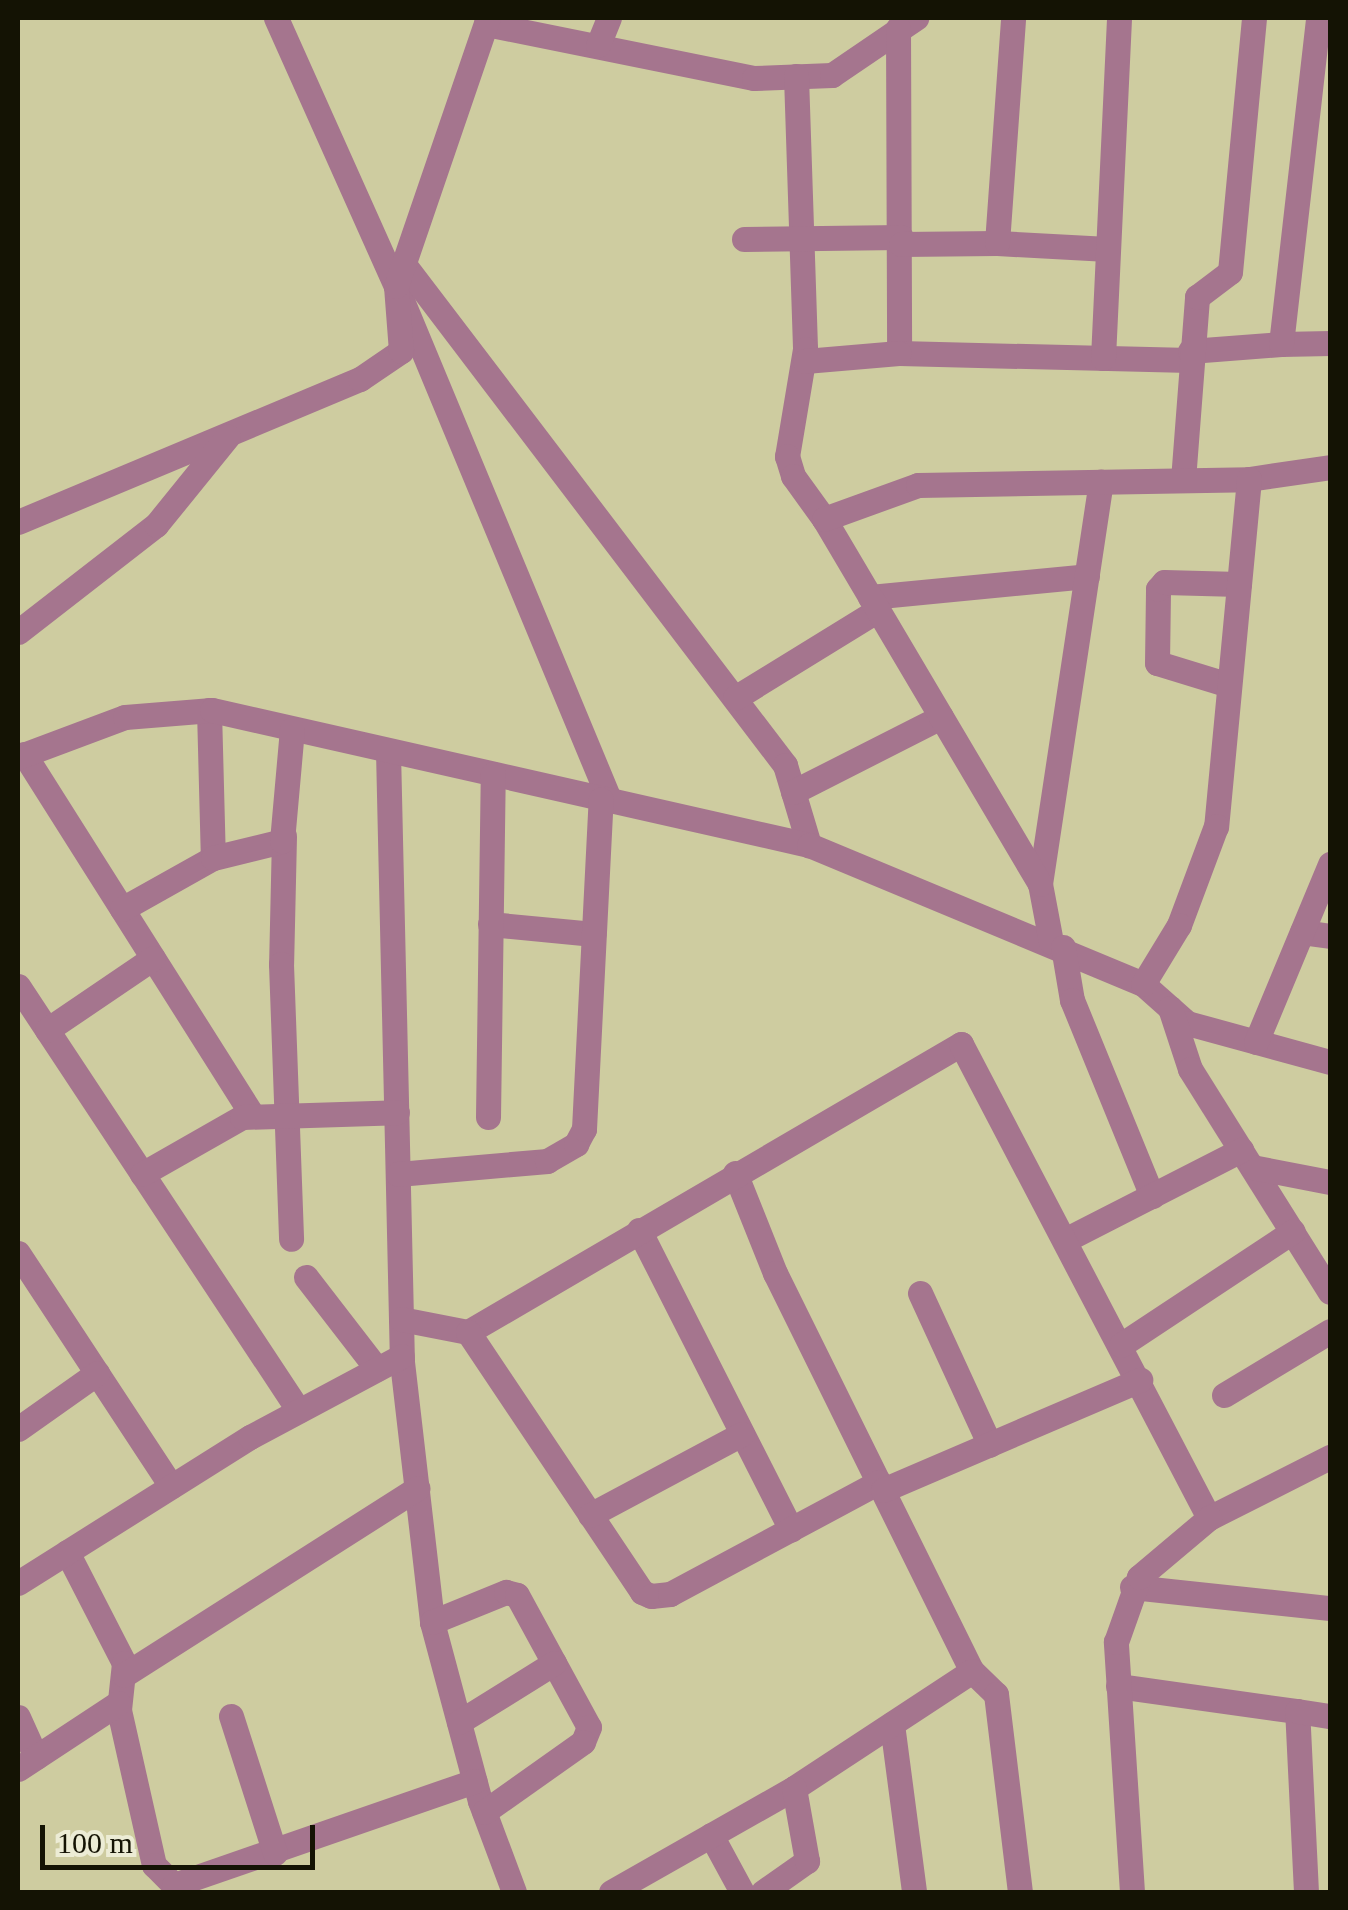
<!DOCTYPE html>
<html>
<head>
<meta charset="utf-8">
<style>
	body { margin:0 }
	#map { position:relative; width:1348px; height:1910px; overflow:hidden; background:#cecca0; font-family:"Times New Roman",serif }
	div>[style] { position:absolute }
	.minor>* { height:25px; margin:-12.5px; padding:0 12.5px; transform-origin:12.5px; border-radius:12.5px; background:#a5758e }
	span { translate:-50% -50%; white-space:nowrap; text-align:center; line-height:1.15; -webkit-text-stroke:10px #ececd5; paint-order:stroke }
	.frame { position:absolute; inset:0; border:20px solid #141304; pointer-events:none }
	.scale { position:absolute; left:40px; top:1825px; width:275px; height:45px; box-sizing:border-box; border:5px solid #141304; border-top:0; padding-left:12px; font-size:30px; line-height:35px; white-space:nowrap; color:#141304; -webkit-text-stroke:8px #ececd5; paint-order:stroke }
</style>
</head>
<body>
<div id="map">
	<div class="minor">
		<i style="left:276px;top:18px;width:294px;rotate:65.9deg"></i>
		<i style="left:396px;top:286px;width:558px;rotate:67.44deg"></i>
		<i style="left:486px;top:24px;width:273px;rotate:11.4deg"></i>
		<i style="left:754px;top:78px;width:78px;rotate:-2.2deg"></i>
		<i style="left:832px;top:75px;width:102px;rotate:-34.2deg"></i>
		<i style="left:898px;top:28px;width:325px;rotate:89.8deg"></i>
		<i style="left:899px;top:353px;width:291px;rotate:1.4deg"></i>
		<i style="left:598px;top:45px;width:29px;rotate:-68deg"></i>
		<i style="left:796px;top:76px;width:273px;rotate:88.1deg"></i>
		<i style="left:805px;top:349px;width:109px;rotate:99.5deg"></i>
		<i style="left:787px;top:456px;width:21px;rotate:73deg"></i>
		<i style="left:793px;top:476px;width:53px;rotate:54.2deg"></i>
		<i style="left:744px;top:239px;width:157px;rotate:-0.7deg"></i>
		<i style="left:997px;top:243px;width:111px;rotate:3.1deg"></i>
		<i style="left:901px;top:244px;width:96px;rotate:-0.6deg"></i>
		<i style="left:997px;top:243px;width:226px;rotate:-85.9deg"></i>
		<i style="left:406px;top:267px;width:626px;rotate:52.73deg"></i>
		<i style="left:785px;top:765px;width:84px;rotate:73.3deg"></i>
		<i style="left:1281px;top:344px;width:49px;rotate:-1.2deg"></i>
		<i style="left:1190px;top:351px;width:91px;rotate:-4.4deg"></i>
		<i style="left:1281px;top:344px;width:328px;rotate:-83.5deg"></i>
		<i style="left:1103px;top:358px;width:340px;rotate:-87.3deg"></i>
		<i style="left:805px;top:361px;width:94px;rotate:-4.9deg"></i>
		<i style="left:1249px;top:479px;width:82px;rotate:-8.4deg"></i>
		<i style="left:1183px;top:480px;width:184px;rotate:-85.6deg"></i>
		<i style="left:1197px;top:297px;width:41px;rotate:-37.1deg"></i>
		<i style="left:1230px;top:272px;width:255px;rotate:-84.6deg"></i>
		<i style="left:18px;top:522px;width:371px;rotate:-22.7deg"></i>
		<i style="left:360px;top:379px;width:50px;rotate:-34.3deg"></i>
		<i style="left:401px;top:351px;width:65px;rotate:-94.4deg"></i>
		<i style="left:396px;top:286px;width:283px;rotate:-71.1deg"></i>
		<i style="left:870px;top:597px;width:218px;rotate:-5.5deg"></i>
		<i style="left:18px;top:632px;width:175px;rotate:-37.8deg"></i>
		<i style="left:156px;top:525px;width:114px;rotate:-51deg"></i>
		<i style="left:1229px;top:685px;width:75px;rotate:-163deg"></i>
		<i style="left:1157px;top:663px;width:74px;rotate:-89.2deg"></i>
		<i style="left:1158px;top:589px;width:9px;rotate:-49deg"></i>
		<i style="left:1164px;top:582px;width:75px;rotate:1.5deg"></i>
		<i style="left:735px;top:698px;width:168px;rotate:-31.6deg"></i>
		<i style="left:209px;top:710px;width:148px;rotate:88.5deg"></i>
		<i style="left:388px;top:751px;width:611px;rotate:88.69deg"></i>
		<i style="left:402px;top:1362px;width:262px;rotate:83.4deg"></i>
		<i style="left:432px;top:1622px;width:185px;rotate:75deg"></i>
		<i style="left:480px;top:1801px;width:97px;rotate:69.5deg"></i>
		<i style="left:24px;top:754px;width:428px;rotate:57.7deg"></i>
		<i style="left:18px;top:757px;width:114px;rotate:-20.5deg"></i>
		<i style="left:125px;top:717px;width:87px;rotate:-4.6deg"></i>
		<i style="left:212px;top:710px;width:612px;rotate:12.74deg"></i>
		<i style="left:809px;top:845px;width:362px;rotate:22.6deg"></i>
		<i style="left:1143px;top:984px;width:59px;rotate:41.6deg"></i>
		<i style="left:1187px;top:1023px;width:148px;rotate:15.3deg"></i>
		<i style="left:793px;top:792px;width:166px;rotate:-26.9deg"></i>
		<i style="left:284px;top:836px;width:128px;rotate:91.3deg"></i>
		<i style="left:281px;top:964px;width:275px;rotate:87.9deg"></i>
		<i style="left:1040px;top:884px;width:407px;rotate:-81.4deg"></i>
		<i style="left:122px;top:909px;width:104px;rotate:-29.3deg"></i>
		<i style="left:213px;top:858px;width:71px;rotate:-13.8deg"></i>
		<i style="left:282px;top:841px;width:112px;rotate:-84.9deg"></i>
		<i style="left:490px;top:924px;width:104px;rotate:5.5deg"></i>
		<i style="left:1302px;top:932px;width:28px;rotate:8deg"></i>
		<i style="left:1051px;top:942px;width:59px;rotate:-100.7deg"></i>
		<i style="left:1040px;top:884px;width:424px;rotate:-120.6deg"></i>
		<i style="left:824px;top:519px;width:100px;rotate:-19.9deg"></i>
		<i style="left:918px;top:485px;width:331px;rotate:-1deg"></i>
		<i style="left:1249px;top:479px;width:349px;rotate:95.4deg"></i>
		<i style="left:1216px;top:826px;width:106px;rotate:110.5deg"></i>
		<i style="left:1179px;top:925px;width:69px;rotate:121.4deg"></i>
		<i style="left:1063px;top:947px;width:54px;rotate:80.4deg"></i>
		<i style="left:1072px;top:1000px;width:212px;rotate:67.8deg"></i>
		<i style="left:18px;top:986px;width:509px;rotate:56.53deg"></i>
		<i style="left:1170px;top:1008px;width:64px;rotate:71.8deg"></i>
		<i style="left:1190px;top:1069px;width:263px;rotate:57.9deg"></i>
		<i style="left:47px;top:1030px;width:128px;rotate:-34.2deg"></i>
		<i style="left:1256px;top:1042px;width:193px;rotate:-67.4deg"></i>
		<i style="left:488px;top:1117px;width:343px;rotate:-89.2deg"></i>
		<i style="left:1252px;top:1167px;width:79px;rotate:10.9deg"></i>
		<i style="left:735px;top:1173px;width:108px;rotate:68.2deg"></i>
		<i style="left:775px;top:1273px;width:444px;rotate:63.7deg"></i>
		<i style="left:972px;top:1671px;width:33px;rotate:44deg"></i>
		<i style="left:996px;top:1694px;width:199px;rotate:83.1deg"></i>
		<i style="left:142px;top:1174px;width:115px;rotate:-29.7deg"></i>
		<i style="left:242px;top:1117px;width:155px;rotate:-1.8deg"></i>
		<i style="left:398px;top:1174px;width:150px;rotate:-5deg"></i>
		<i style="left:547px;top:1161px;width:34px;rotate:-30deg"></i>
		<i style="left:576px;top:1144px;width:17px;rotate:-62deg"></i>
		<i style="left:584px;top:1129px;width:330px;rotate:-87.1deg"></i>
		<i style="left:639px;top:1230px;width:336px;rotate:63.1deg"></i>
		<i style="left:1065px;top:1240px;width:198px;rotate:-27.1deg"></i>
		<i style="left:18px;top:1253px;width:279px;rotate:56.7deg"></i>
		<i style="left:306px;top:1277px;width:116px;rotate:52.3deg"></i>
		<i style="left:920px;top:1293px;width:167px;rotate:65.3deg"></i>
		<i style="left:401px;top:1319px;width:68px;rotate:11deg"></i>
		<i style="left:468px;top:1332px;width:571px;rotate:-30.29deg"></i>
		<i style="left:961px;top:1044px;width:535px;rotate:62.38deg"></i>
		<i style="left:1209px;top:1518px;width:136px;rotate:-26.8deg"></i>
		<i style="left:468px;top:1332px;width:313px;rotate:56.2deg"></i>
		<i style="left:642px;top:1592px;width:10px;rotate:24deg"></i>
		<i style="left:651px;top:1596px;width:19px;rotate:-6deg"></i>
		<i style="left:670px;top:1594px;width:237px;rotate:-28.2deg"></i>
		<i style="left:1121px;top:1345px;width:206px;rotate:-33.5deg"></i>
		<i style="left:1224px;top:1395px;width:124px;rotate:-31.1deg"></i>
		<i style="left:18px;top:1429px;width:97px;rotate:-35.3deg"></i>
		<i style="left:883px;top:1490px;width:280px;rotate:-23.2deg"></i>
		<i style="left:590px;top:1515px;width:172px;rotate:-28.1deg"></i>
		<i style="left:67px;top:1552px;width:125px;rotate:62.8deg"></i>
		<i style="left:124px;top:1663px;width:47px;rotate:96.1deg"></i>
		<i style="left:119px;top:1710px;width:159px;rotate:77.3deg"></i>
		<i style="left:154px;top:1865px;width:28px;rotate:45deg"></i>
		<i style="left:174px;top:1885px;width:318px;rotate:-19.1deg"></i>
		<i style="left:18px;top:1583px;width:274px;rotate:-32.2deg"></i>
		<i style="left:250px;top:1437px;width:172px;rotate:-28.1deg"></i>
		<i style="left:1132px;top:1587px;width:199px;rotate:6.1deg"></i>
		<i style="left:432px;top:1622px;width:80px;rotate:-22.1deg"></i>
		<i style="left:506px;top:1592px;width:11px;rotate:15deg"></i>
		<i style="left:517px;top:1595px;width:150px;rotate:61.4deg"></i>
		<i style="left:589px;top:1727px;width:16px;rotate:112deg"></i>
		<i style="left:583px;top:1742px;width:121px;rotate:144.7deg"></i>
		<i style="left:124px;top:1675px;width:348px;rotate:-32.5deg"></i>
		<i style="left:1118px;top:1686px;width:181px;rotate:8deg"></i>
		<i style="left:231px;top:1716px;width:144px;rotate:72.2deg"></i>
		<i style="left:18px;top:1717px;width:44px;rotate:65.8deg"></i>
		<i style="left:459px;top:1722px;width:112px;rotate:-31.8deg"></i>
		<i style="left:892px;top:1724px;width:169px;rotate:82.5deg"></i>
		<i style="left:18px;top:1769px;width:120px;rotate:-33.4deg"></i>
		<i style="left:711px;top:1835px;width:65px;rotate:61.5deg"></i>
		<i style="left:611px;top:1892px;width:210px;rotate:-29.6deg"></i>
		<i style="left:794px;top:1788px;width:213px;rotate:-33.3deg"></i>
		<i style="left:763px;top:1892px;width:54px;rotate:-35.2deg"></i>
		<i style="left:807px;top:1861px;width:74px;rotate:-100.1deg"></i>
		<i style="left:1132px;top:1892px;width:251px;rotate:-93.7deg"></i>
		<i style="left:1116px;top:1642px;width:69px;rotate:-70.5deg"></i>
		<i style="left:1139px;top:1577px;width:92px;rotate:-40.1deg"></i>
		<i style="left:1306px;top:1892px;width:181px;rotate:-92.8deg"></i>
		<i style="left:1297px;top:1711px;width:33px;rotate:9deg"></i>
	</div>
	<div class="frame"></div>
	<div class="scale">100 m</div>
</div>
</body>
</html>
